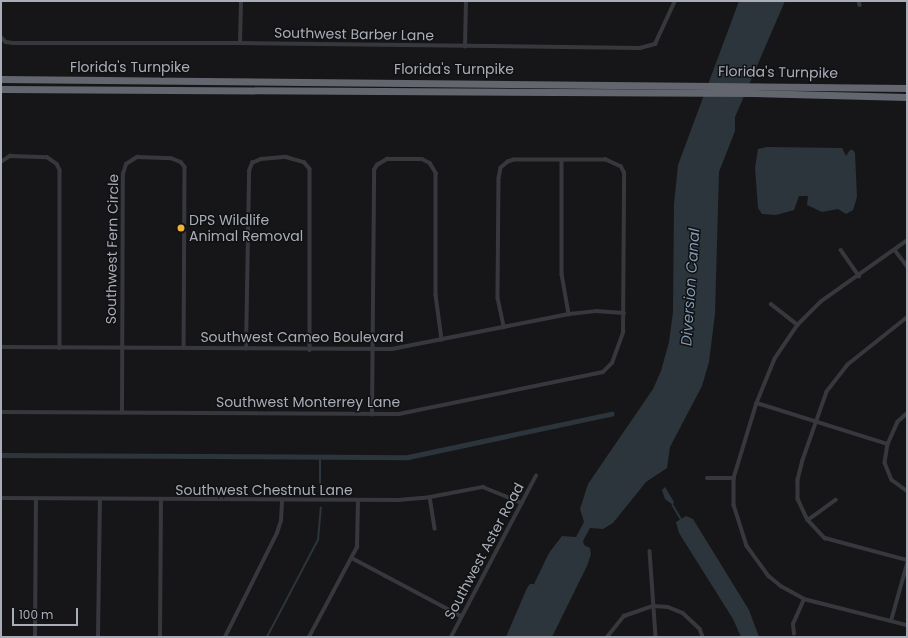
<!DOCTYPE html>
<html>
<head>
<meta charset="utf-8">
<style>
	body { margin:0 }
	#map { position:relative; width:908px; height:638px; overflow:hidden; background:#161618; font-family:Poppins,sans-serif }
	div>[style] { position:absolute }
	.water>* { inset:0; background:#2c353c }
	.stream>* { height:1.5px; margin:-0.75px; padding:0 0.75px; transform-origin:0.75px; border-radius:0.75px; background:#2c353c }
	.canal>* { height:4.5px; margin:-2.25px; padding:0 2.25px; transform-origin:2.25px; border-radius:2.25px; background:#2c353c }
	.minor>* { height:3.5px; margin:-1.75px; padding:0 1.75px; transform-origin:1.75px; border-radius:1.75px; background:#37383d }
	.motorway>* { height:7px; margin:-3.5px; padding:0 3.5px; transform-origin:3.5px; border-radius:3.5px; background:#63666e }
	.dots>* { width:11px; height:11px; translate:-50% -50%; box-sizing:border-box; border:2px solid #111113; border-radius:50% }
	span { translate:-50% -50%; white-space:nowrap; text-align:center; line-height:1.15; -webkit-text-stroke:3px #111113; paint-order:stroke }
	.street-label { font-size:14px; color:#a8adb8 }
	.poi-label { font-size:14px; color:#a8adb8 }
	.left { translate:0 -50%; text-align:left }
	.water-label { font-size:15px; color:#7f9bb3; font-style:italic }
	.frame { position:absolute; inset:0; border:2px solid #a8adb8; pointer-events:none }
	.scale { position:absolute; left:12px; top:608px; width:66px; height:18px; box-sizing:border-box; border:2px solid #a8adb8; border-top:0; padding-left:5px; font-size:12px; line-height:14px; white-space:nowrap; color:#a8adb8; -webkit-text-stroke:3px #111113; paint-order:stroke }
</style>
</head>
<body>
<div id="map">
	<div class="water">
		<i style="clip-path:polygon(739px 1px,785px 1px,735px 117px,735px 131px,719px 172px,715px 314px,709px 362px,702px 386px,670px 447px,667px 468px,646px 482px,613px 523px,603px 529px,590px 528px,583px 541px,584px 545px,590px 548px,591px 554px,587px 566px,552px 637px,506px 637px,527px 588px,530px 584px,534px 584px,549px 553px,562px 536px,576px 537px,584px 522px,580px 509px,588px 484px,653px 389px,661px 371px,669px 342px,673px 312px,674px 204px,678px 165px)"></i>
		<i style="clip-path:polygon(767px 147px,842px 148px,846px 156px,850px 150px,853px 150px,855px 153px,857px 197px,853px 210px,846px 214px,838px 209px,822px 212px,807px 205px,808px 196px,799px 196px,794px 210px,776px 215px,762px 214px,758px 208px,755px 168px,758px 149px)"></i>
		<i style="clip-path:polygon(665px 487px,674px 502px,673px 505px,665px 499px,662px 490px)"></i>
		<i style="clip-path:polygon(686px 516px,693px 519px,749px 610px,759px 637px,741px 637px,733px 619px,679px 533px,676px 522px)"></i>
	</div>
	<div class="stream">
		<i style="left:320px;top:492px;width:35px;rotate:-90deg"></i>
		<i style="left:673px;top:505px;width:16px;rotate:60deg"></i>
		<i style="left:267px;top:637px;width:110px;rotate:-62.3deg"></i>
		<i style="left:318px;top:540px;width:32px;rotate:-85deg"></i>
	</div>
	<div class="canal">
		<i style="left:1px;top:455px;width:407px;rotate:0.3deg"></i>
		<i style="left:408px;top:457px;width:208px;rotate:-12deg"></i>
	</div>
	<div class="minor">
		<i style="left:859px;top:1px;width:4px;rotate:76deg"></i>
		<i style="left:1px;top:37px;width:7px;rotate:45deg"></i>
		<i style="left:6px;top:42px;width:7px;rotate:8deg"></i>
		<i style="left:13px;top:43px;width:227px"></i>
		<i style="left:240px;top:43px;width:400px;rotate:0.7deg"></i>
		<i style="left:640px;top:48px;width:16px;rotate:-15deg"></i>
		<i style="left:655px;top:44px;width:47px;rotate:-65.1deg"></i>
		<i style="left:240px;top:43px;width:42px;rotate:-88.6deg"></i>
		<i style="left:465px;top:47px;width:46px;rotate:-88.8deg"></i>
		<i style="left:562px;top:161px;width:113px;rotate:90deg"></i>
		<i style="left:562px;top:274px;width:41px;rotate:80.1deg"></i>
		<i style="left:1px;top:162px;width:11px;rotate:-34deg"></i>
		<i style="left:10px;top:156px;width:37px;rotate:2deg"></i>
		<i style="left:47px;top:157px;width:12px;rotate:35deg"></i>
		<i style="left:57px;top:164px;width:7px;rotate:63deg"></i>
		<i style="left:60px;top:170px;width:178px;rotate:90deg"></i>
		<i style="left:907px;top:241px;width:105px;rotate:144.7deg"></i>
		<i style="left:821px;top:302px;width:33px;rotate:135deg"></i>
		<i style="left:798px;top:325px;width:41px;rotate:124.1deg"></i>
		<i style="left:775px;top:359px;width:48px;rotate:112.2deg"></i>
		<i style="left:757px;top:403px;width:78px;rotate:107deg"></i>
		<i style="left:734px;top:478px;width:27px;rotate:90deg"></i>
		<i style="left:734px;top:505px;width:43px;rotate:72.4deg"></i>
		<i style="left:747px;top:546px;width:37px;rotate:54deg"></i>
		<i style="left:769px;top:576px;width:16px;rotate:40deg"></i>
		<i style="left:781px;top:586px;width:26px;rotate:29deg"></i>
		<i style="left:804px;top:599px;width:106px;rotate:14.2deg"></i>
		<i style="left:841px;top:250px;width:32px;rotate:55deg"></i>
		<i style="left:895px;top:250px;width:20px;rotate:53deg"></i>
		<i style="left:771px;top:304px;width:34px;rotate:38deg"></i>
		<i style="left:907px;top:318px;width:75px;rotate:141.5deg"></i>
		<i style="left:848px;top:365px;width:34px;rotate:128deg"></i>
		<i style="left:827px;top:392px;width:72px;rotate:109.4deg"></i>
		<i style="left:803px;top:460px;width:21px;rotate:104deg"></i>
		<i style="left:798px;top:480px;width:19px;rotate:90deg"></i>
		<i style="left:798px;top:499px;width:23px;rotate:65deg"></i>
		<i style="left:808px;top:520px;width:25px;rotate:47deg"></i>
		<i style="left:825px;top:538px;width:85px;rotate:15deg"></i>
		<i style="left:1px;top:347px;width:391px;rotate:0.3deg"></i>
		<i style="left:392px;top:349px;width:180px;rotate:-11.2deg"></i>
		<i style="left:569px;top:314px;width:27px;rotate:-6deg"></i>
		<i style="left:596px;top:311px;width:28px;rotate:4deg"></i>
		<i style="left:246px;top:349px;width:178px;rotate:-89deg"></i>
		<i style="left:249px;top:171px;width:9px;rotate:-69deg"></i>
		<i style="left:252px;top:163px;width:10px;rotate:-24deg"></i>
		<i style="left:261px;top:159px;width:25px;rotate:-5deg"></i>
		<i style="left:286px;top:157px;width:19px;rotate:16deg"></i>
		<i style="left:304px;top:162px;width:9px;rotate:49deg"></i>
		<i style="left:310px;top:169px;width:181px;rotate:90deg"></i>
		<i style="left:757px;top:403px;width:137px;rotate:17.4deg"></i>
		<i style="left:1px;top:412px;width:398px;rotate:0.3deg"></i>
		<i style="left:399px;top:414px;width:208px;rotate:-11.6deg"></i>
		<i style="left:603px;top:372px;width:13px;rotate:-45deg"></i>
		<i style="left:612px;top:363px;width:33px;rotate:-70deg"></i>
		<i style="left:623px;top:332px;width:159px;rotate:-89.6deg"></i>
		<i style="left:624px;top:173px;width:7px;rotate:-117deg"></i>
		<i style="left:621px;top:167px;width:17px;rotate:-155deg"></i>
		<i style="left:606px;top:160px;width:92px;rotate:180deg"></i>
		<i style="left:514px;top:160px;width:6px;rotate:162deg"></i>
		<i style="left:508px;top:162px;width:9px;rotate:139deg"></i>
		<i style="left:501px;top:168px;width:10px;rotate:101deg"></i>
		<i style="left:499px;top:178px;width:120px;rotate:90.5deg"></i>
		<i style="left:498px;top:298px;width:30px;rotate:78deg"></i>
		<i style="left:122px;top:413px;width:239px;rotate:-89.8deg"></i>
		<i style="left:123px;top:174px;width:10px;rotate:-73deg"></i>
		<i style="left:126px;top:164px;width:13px;rotate:-32deg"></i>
		<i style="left:137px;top:157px;width:34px;rotate:2deg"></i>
		<i style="left:171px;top:158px;width:11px;rotate:22deg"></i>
		<i style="left:181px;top:162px;width:6px;rotate:51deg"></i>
		<i style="left:185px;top:167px;width:181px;rotate:90.3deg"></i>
		<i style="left:907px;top:414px;width:12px;rotate:138deg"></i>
		<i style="left:898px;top:422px;width:24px;rotate:114deg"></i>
		<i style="left:888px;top:444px;width:19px;rotate:99deg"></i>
		<i style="left:885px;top:463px;width:18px;rotate:68deg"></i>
		<i style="left:892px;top:480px;width:19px;rotate:36deg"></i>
		<i style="left:372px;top:415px;width:245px;rotate:-89.5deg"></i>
		<i style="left:374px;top:170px;width:6px;rotate:-59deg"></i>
		<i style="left:377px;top:165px;width:12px;rotate:-31deg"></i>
		<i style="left:387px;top:159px;width:35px"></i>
		<i style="left:422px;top:159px;width:9px;rotate:27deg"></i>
		<i style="left:430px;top:163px;width:12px;rotate:59deg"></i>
		<i style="left:436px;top:173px;width:122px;rotate:90deg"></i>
		<i style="left:436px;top:295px;width:45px;rotate:82.4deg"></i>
		<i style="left:707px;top:478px;width:27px"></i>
		<i style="left:430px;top:497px;width:32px;rotate:81deg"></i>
		<i style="left:1px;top:498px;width:397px;rotate:0.3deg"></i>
		<i style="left:398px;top:500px;width:32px;rotate:-5deg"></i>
		<i style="left:430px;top:497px;width:54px;rotate:-10.7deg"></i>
		<i style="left:483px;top:487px;width:42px;rotate:22.3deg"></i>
		<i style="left:808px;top:520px;width:34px;rotate:-36deg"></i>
		<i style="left:650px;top:551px;width:86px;rotate:86deg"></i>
		<i style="left:352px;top:558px;width:123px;rotate:28deg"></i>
		<i style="left:891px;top:621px;width:59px;rotate:-74.3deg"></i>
		<i style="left:794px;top:634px;width:10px;rotate:-96deg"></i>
		<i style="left:793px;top:624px;width:27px;rotate:-66deg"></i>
		<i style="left:35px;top:637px;width:138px;rotate:-89.6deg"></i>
		<i style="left:98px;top:637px;width:137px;rotate:-89.2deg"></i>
		<i style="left:160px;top:637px;width:137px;rotate:-89.6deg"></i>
		<i style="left:225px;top:637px;width:116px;rotate:-63.4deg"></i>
		<i style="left:277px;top:533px;width:13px;rotate:-72deg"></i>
		<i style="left:281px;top:521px;width:20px;rotate:-87deg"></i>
		<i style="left:309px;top:637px;width:102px;rotate:-61.9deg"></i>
		<i style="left:357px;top:547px;width:46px;rotate:-88.8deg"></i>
		<i style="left:451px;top:637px;width:182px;rotate:-62.2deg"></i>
		<i style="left:607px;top:637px;width:27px;rotate:-51deg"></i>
		<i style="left:624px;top:616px;width:31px;rotate:-19deg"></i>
		<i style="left:653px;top:606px;width:15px;rotate:4deg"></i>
		<i style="left:668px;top:607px;width:16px;rotate:22deg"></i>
		<i style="left:683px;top:613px;width:23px;rotate:43deg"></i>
		<i style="left:700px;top:629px;width:9px;rotate:69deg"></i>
	</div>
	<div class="motorway">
		<i style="left:1px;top:79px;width:906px;rotate:0.57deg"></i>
		<i style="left:1px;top:89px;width:751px;rotate:0.31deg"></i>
		<i style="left:752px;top:93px;width:155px;rotate:1.5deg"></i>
	</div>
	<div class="dots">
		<i style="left:181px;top:228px;background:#f2b134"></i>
	</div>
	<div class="street-label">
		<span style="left:354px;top:34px;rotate:1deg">Southwest Barber Lane</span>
		<span style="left:130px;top:67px">Florida's Turnpike</span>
		<span style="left:454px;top:69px">Florida's Turnpike</span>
		<span style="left:778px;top:72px;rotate:1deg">Florida's Turnpike</span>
		<span style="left:112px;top:249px;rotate:-89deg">Southwest Fern Circle</span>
		<span style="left:302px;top:337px">Southwest Cameo Boulevard</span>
		<span style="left:308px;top:402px">Southwest Monterrey Lane</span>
		<span style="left:264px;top:490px">Southwest Chestnut Lane</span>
		<span style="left:484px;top:551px;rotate:-62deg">Southwest Aster Road</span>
	</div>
	<div class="poi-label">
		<span class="left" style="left:189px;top:228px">DPS Wildlife<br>Animal Removal</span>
	</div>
	<div class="water-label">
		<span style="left:690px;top:287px;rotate:-86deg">Diversion Canal</span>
	</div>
	<div class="frame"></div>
	<div class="scale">100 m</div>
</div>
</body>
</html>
